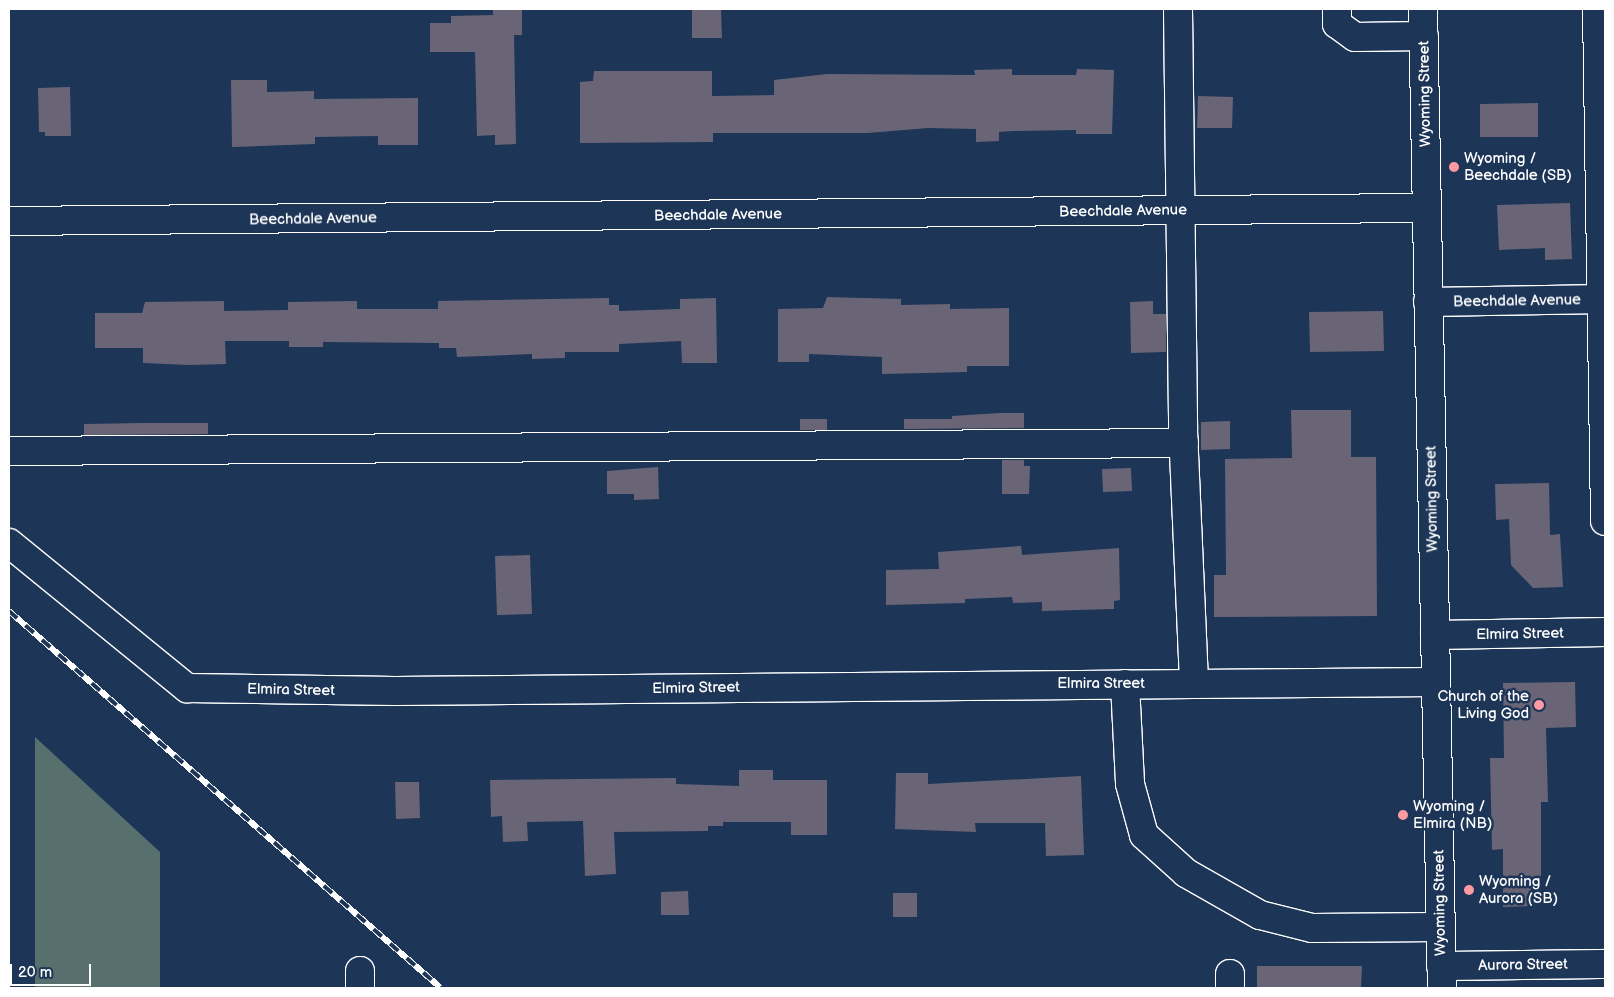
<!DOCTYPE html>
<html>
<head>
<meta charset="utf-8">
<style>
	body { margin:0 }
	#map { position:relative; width:1614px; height:997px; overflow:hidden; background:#1d3557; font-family:"Balsamiq Sans",sans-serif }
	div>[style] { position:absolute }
	.green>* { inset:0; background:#57706d }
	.building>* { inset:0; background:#6a6576 }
	.roads { filter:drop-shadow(1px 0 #fff) drop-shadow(-1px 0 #fff) drop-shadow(0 1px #fff) drop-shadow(0 -1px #fff) }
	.minor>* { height:28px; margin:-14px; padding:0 14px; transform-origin:14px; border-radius:14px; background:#1d3557 }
	.rail>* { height:5.5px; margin-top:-2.75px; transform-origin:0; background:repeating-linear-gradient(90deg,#1d3557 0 11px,#fff 0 22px); box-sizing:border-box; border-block:1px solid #fff }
	.dots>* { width:14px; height:14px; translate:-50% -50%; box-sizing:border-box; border:2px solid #1d3557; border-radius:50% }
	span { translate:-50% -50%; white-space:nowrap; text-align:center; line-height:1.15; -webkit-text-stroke:5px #1d3557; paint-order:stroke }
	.street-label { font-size:15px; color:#fff }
	.poi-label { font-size:15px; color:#fff }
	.left { translate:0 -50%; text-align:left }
	.right { translate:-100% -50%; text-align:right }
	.frame { position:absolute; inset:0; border:10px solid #fff; pointer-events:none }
	.scale { position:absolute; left:10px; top:964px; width:81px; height:22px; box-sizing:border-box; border:2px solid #fff; border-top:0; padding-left:6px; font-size:15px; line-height:18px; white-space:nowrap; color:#fff; -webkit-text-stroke:4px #1d3557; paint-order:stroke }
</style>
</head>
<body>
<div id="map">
	<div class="green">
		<i style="clip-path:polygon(35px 737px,160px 852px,160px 988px,35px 988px)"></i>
	</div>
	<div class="building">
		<i style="clip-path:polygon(493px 9px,522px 9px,522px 35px,514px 35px,516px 144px,495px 145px,495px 135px,477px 136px,475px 52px,430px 52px,430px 23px,451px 23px,451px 16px,493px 15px)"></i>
		<i style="clip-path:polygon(692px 9px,721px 9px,722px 38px,692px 38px)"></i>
		<i style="clip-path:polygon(1012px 69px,1012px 75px,1076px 75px,1077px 69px,1114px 70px,1112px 134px,1076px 134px,1076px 130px,1013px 131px,999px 132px,999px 141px,976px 142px,976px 129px,928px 128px,868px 133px,713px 133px,713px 142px,580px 143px,580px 82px,593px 81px,594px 71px,712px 71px,712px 96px,774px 95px,774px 80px,827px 74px,975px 75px,974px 70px)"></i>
		<i style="clip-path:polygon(231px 80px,267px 80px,267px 92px,314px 91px,314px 99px,418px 98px,418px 145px,378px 145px,378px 136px,315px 137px,315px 144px,232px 147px)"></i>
		<i style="clip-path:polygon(70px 87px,71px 136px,45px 136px,45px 132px,39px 132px,38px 88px)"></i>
		<i style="clip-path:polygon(1198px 96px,1233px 97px,1232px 128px,1197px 128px)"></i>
		<i style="clip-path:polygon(1538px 103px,1538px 137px,1480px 137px,1480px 104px)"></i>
		<i style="clip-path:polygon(1570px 203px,1572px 259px,1545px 260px,1545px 248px,1499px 250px,1497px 205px)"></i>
		<i style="clip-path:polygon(827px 297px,901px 299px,901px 305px,950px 304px,950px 309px,1009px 308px,1009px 366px,967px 366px,967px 372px,882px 374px,882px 357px,809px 354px,809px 362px,778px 362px,778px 309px,823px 308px)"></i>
		<i style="clip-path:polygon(609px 298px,609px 305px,619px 305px,619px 311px,680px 309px,680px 299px,716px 298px,717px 363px,682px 363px,681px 341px,619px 344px,619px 352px,565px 352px,565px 358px,532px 359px,532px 354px,457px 357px,456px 348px,439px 348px,439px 343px,323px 342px,323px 347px,289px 347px,289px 341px,225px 341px,226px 364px,189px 365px,143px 363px,143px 348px,95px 348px,95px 313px,142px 313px,145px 302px,224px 301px,224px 311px,288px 310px,288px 302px,357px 301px,357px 309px,438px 309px,438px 301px)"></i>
		<i style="clip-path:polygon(1153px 301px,1153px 314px,1166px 314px,1166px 352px,1131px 353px,1130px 302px)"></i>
		<i style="clip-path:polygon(1383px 311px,1384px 351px,1310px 352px,1309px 312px)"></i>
		<i style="clip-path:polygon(1291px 410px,1351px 410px,1351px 457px,1376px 457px,1377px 616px,1214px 617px,1214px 575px,1226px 575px,1225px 459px,1292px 458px)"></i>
		<i style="clip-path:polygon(1000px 413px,1024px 413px,1024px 428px,904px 429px,904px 419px,952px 419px,952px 416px)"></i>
		<i style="clip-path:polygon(800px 419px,827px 419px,827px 430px,800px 430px)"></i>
		<i style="clip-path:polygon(1230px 421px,1230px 449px,1201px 450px,1201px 422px)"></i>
		<i style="clip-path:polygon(144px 423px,208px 423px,208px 434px,84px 435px,84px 424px)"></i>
		<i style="clip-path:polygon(1002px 460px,1024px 460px,1024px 466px,1030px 466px,1029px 494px,1002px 494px)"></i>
		<i style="clip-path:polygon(658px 467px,659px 499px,634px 500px,634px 494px,607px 494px,607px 471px)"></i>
		<i style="clip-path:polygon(1131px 468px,1132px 491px,1103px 492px,1102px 469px)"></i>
		<i style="clip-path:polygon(1549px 483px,1550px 535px,1560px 534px,1563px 587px,1533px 588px,1511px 565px,1509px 519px,1496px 520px,1495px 484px)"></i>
		<i style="clip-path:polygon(1021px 546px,1022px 555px,1119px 548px,1120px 600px,1114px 601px,1114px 609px,1042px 611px,1042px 602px,1013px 603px,1012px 597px,965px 599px,965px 603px,886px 605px,886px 570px,939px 569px,938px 552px)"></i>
		<i style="clip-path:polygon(530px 555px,532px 614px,497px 615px,495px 556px)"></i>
		<i style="clip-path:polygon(1575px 682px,1576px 727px,1546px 728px,1548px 802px,1541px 802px,1541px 896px,1534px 896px,1534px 906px,1503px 907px,1503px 849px,1492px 850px,1490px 758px,1504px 758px,1503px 683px)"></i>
		<i style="clip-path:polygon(739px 770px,773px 770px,773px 780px,827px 780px,827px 835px,791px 835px,791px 822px,723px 822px,723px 826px,708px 826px,708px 831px,614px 832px,616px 874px,585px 876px,583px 821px,527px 822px,528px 841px,503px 842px,502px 816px,491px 817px,490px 780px,676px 778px,676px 784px,739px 786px)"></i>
		<i style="clip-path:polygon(896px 773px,928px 773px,928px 784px,1081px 776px,1084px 855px,1046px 856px,1045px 823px,975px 823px,976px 832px,895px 829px)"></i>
		<i style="clip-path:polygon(395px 782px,419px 782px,420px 818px,396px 819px)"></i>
		<i style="clip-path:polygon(688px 891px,689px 915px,661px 915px,661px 892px)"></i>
		<i style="clip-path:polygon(893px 893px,917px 893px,917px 917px,893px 917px)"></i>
		<i style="clip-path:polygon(1257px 966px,1362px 966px,1361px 988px,1257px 988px)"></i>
	</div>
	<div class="roads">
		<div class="minor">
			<i style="left:1178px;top:9px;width:421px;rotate:89.3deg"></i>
			<i style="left:1183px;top:430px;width:254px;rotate:87.5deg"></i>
			<i style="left:1337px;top:9px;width:15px;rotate:90deg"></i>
			<i style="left:1337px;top:24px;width:22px;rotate:36deg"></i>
			<i style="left:1355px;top:37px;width:69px;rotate:-0.8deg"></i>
			<i style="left:1423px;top:9px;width:979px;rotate:88.89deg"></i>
			<i style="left:1597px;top:9px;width:512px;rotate:89.1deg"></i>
			<i style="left:9px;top:221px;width:1418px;rotate:-0.53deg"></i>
			<i style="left:1428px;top:302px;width:177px;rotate:-1deg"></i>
			<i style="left:9px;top:451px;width:1175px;rotate:-0.39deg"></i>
			<i style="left:9px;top:543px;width:230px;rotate:39.2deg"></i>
			<i style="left:187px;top:688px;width:208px;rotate:0.8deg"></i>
			<i style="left:395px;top:691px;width:1040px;rotate:-0.5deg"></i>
			<i style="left:1435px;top:635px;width:170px;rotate:-1deg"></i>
			<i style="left:1125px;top:684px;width:100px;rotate:87.1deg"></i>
			<i style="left:1130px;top:784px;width:53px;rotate:74.6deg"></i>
			<i style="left:1144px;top:835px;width:57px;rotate:42.1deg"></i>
			<i style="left:1186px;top:873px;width:85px;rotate:29.6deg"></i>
			<i style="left:1260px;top:915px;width:54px;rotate:14deg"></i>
			<i style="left:1312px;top:928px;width:128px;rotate:-0.4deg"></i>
			<i style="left:1441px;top:966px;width:164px;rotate:-0.7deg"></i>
			<i style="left:360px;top:971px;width:17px;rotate:90deg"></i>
			<i style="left:1230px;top:988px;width:14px;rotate:-90deg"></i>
		</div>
	</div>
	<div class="rail">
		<i style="left:9px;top:611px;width:573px;rotate:41.11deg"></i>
	</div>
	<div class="dots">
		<i style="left:1454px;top:167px;background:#ff9aa2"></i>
		<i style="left:1539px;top:705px;background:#ff9aa2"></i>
		<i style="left:1403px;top:815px;background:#ff9aa2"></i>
		<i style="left:1469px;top:890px;background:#ff9aa2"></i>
	</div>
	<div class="street-label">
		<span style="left:1425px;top:94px;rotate:-91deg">Wyoming Street</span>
		<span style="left:1123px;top:211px;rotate:-1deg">Beechdale Avenue</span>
		<span style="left:718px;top:215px;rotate:-1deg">Beechdale Avenue</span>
		<span style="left:313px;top:219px;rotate:-1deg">Beechdale Avenue</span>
		<span style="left:1517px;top:301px;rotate:-1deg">Beechdale Avenue</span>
		<span style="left:1432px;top:499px;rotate:-91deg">Wyoming Street</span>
		<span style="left:1520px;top:634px;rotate:-1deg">Elmira Street</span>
		<span style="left:1101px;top:684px">Elmira Street</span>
		<span style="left:696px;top:688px;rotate:-1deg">Elmira Street</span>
		<span style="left:291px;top:690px;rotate:1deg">Elmira Street</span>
		<span style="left:1440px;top:903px;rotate:-91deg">Wyoming Street</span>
		<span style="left:1523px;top:965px;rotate:-1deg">Aurora Street</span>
	</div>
	<div class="poi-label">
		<span class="left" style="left:1464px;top:167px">Wyoming /<br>Beechdale (SB)</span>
		<span class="right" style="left:1529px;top:705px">Church of the<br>Living God</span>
		<span class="left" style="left:1413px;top:815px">Wyoming /<br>Elmira (NB)</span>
		<span class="left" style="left:1479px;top:890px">Wyoming /<br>Aurora (SB)</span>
	</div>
	<div class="frame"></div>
	<div class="scale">20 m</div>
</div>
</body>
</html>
